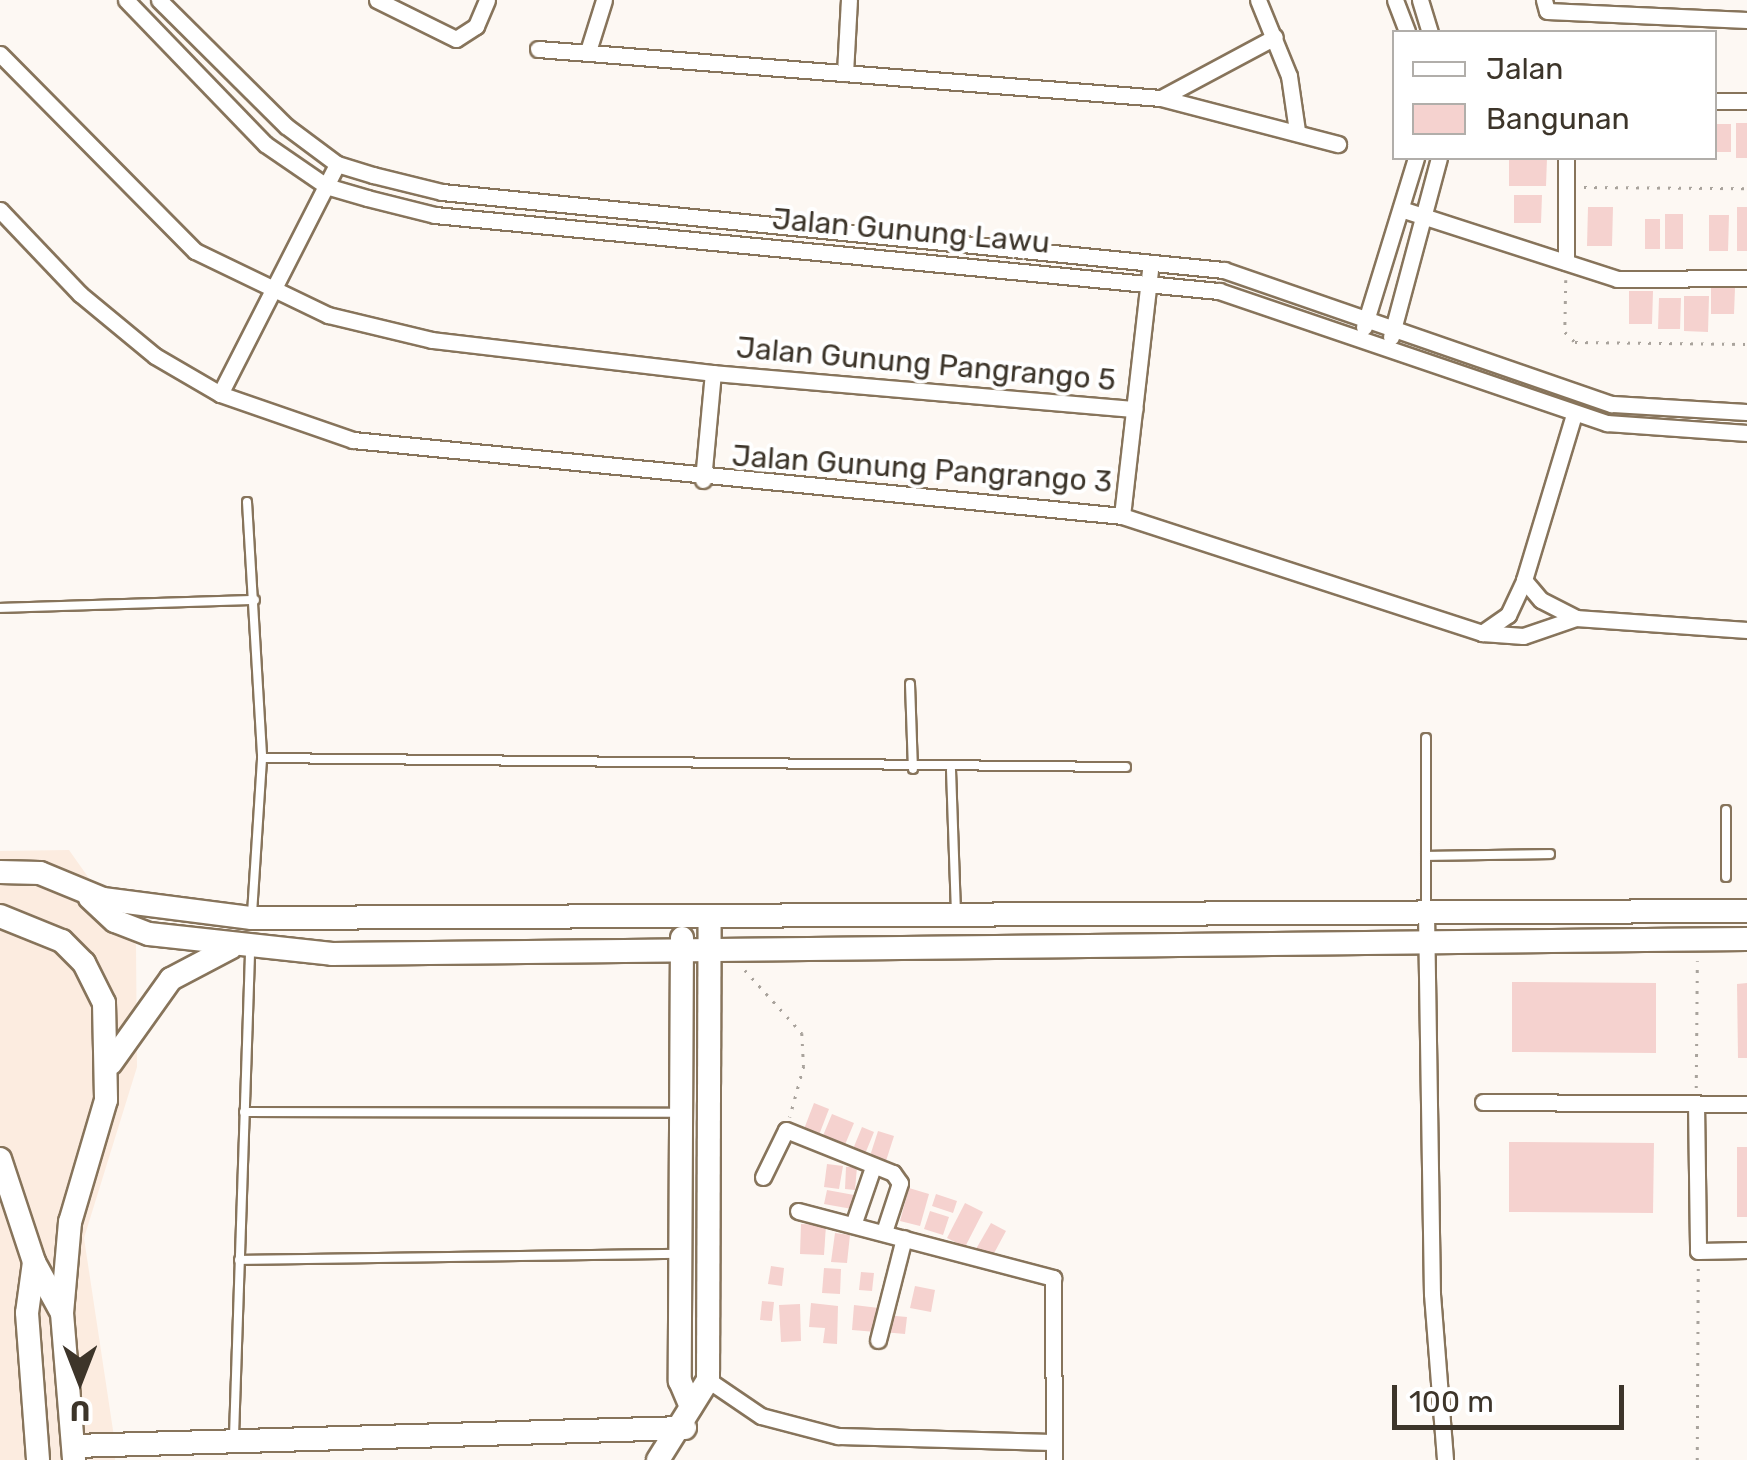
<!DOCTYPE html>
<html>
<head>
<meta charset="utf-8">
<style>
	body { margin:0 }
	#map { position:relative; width:1747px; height:1460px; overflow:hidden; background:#fdf8f3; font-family:Rubik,sans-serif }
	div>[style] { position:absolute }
	.commercial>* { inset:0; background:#fcece0 }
	.building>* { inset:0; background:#f5d2cf }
	.path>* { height:2.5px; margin-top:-1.25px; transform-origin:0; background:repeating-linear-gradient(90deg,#a9a39c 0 2.5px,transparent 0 10.5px) }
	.roads { filter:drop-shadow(2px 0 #87745b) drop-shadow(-2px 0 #87745b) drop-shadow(0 2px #87745b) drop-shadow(0 -2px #87745b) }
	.lane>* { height:8px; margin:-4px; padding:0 4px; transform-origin:4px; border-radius:4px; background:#fff }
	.street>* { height:15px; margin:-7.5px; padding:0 7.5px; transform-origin:7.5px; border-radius:7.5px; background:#fff }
	.secondary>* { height:22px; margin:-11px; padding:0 11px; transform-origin:11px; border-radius:11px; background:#fff }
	span { translate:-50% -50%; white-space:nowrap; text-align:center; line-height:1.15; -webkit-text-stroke:8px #fff; paint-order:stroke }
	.street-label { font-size:30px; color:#3d352a }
	.legend { position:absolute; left:1392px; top:30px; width:325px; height:130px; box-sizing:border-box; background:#fff; border:2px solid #b1aeaa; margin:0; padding:12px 18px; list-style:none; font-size:30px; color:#3d352a }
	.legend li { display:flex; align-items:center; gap:20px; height:50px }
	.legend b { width:50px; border:2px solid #b1aeaa }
	.north { position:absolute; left:30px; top:1330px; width:100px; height:100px; -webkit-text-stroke:8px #fff; paint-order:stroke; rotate:180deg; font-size:28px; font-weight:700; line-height:40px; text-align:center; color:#3d352a }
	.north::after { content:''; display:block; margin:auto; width:35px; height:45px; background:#3d352a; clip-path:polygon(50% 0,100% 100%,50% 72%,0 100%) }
	.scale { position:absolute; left:1392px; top:1385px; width:232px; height:45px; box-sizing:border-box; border:5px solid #3d352a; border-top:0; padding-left:12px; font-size:30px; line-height:35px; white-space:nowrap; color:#3d352a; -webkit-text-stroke:8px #fff; paint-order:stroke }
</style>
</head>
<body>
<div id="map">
	<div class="commercial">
		<i style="clip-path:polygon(69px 850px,136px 945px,137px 1067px,84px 1238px,116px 1450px,115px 1460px,0 1460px,0 851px)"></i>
	</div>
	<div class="building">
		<i style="clip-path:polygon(1736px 123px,1747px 123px,1747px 158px,1736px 158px)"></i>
		<i style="clip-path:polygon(1714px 124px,1731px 124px,1731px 152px,1714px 152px)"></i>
		<i style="clip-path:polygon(1509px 158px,1547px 158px,1546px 186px,1509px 186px)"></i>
		<i style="clip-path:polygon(1514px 195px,1542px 195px,1541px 223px,1514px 223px)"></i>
		<i style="clip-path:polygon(1588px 207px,1613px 207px,1612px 246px,1587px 246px)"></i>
		<i style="clip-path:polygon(1737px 207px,1747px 207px,1747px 251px,1737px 251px)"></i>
		<i style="clip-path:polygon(1665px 214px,1683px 214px,1683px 249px,1665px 249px)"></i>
		<i style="clip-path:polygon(1709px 215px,1729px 215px,1728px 251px,1709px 251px)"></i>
		<i style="clip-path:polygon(1645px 219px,1660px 219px,1660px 249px,1645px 249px)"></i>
		<i style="clip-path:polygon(1711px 288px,1735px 288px,1734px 314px,1711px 314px)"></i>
		<i style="clip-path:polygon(1629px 291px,1653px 291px,1652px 324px,1629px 324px)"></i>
		<i style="clip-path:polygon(1684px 296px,1709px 296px,1708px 332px,1684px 331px)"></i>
		<i style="clip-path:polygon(1659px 298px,1681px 298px,1680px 329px,1658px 329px)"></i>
		<i style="clip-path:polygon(1512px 982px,1656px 983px,1656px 1053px,1512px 1052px)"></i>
		<i style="clip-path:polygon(1747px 983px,1747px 1058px,1738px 1058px,1737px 984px)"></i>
		<i style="clip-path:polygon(814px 1103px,829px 1109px,819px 1135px,804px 1129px)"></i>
		<i style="clip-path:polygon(832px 1114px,854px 1123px,844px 1147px,822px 1138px)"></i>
		<i style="clip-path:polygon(862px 1127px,874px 1132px,865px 1154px,853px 1149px)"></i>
		<i style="clip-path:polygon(878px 1131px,894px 1136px,886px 1161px,870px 1156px)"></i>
		<i style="clip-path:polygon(1509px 1142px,1654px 1143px,1653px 1213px,1509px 1212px)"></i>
		<i style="clip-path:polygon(1737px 1147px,1747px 1147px,1747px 1217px,1737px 1217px)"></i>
		<i style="clip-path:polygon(827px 1164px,843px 1166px,839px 1189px,824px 1187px)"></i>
		<i style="clip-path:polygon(846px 1167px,857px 1167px,855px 1190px,845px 1189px)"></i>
		<i style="clip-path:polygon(909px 1188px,929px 1194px,920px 1226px,900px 1221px)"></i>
		<i style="clip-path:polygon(827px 1190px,854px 1195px,852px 1209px,824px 1204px)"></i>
		<i style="clip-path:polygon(936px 1194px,957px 1201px,953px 1213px,932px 1206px)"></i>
		<i style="clip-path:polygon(965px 1203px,983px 1212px,965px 1247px,947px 1238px)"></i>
		<i style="clip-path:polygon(930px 1211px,949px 1217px,943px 1235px,924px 1229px)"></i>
		<i style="clip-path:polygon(991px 1223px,1006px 1231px,992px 1257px,976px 1249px)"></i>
		<i style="clip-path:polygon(801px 1224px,826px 1225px,824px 1255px,800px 1254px)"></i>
		<i style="clip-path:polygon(835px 1233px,850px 1235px,847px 1263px,831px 1262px)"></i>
		<i style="clip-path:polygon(771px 1266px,784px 1268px,782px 1286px,768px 1284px)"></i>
		<i style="clip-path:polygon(824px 1268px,841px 1269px,840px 1294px,822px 1293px)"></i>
		<i style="clip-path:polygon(861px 1272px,874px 1273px,872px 1291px,859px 1290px)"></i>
		<i style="clip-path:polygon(915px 1286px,935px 1290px,931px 1312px,910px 1308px)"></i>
		<i style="clip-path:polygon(762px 1301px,774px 1302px,772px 1321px,760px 1320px)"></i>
		<i style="clip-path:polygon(811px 1303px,838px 1306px,837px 1344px,823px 1343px,825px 1328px,809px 1327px)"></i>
		<i style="clip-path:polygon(800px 1304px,801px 1341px,781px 1342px,779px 1305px)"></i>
		<i style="clip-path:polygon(854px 1305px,879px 1308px,876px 1332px,852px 1330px)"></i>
		<i style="clip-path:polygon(885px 1315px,907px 1317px,905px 1334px,883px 1332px)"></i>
	</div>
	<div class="path">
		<i style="left:1584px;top:187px;width:163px;rotate:0.4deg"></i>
		<i style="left:1566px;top:280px;width:52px;rotate:91.1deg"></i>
		<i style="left:1565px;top:332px;width:14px;rotate:45deg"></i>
		<i style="left:1575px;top:342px;width:172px;rotate:0.7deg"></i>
		<i style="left:745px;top:970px;width:85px;rotate:47.9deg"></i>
		<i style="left:802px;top:1033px;width:33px;rotate:87deg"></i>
		<i style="left:804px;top:1066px;width:53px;rotate:105.4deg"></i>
		<i style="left:1696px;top:1088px;width:127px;rotate:-89.5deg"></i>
		<i style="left:1697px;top:1460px;width:192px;rotate:-89.7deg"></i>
	</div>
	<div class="roads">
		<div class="lane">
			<i style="left:247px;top:502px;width:256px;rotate:86.6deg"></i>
			<i style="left:0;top:608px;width:255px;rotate:-1.8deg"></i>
			<i style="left:910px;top:684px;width:85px;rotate:88deg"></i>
			<i style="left:1426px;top:738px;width:170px;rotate:90deg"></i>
			<i style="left:951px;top:770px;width:143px;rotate:88deg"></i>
			<i style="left:1726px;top:810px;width:67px;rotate:90deg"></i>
			<i style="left:1426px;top:856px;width:124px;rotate:-0.9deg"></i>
			<i style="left:252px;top:914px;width:156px;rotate:-86.3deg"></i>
			<i style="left:262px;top:758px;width:864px;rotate:0.6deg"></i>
			<i style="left:244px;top:1112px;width:433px;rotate:0.1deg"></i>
			<i style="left:239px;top:1260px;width:438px;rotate:-0.8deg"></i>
			<i style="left:234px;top:1436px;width:485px;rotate:-88.1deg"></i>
		</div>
		<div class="street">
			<i style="left:126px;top:0;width:200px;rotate:46deg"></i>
			<i style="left:265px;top:144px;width:74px;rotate:34.5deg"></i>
			<i style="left:326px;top:186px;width:43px;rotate:16.3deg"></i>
			<i style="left:367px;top:198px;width:70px;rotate:14deg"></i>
			<i style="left:435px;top:215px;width:788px;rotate:5.54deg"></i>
			<i style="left:1219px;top:291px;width:410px;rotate:18.8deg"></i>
			<i style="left:1607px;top:423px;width:140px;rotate:4.1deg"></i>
			<i style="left:159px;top:0;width:179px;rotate:44.8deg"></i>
			<i style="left:286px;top:126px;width:64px;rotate:36.7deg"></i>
			<i style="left:337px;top:164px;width:38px;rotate:17deg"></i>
			<i style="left:373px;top:175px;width:71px;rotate:13.8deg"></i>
			<i style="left:442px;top:192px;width:786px;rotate:5.7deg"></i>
			<i style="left:1224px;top:270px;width:410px;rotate:19.1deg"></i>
			<i style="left:1612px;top:404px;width:135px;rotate:3.4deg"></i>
			<i style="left:377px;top:0;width:88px;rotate:26.3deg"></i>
			<i style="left:456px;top:39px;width:24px;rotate:-33deg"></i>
			<i style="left:476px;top:26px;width:28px;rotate:-67deg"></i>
			<i style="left:1258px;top:0;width:82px;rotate:67.8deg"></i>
			<i style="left:1289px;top:76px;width:56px;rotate:81.7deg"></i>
			<i style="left:1395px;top:0;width:34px;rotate:69deg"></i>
			<i style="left:1420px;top:0;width:34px;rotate:73deg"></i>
			<i style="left:1544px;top:0;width:11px;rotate:75deg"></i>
			<i style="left:1547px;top:11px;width:200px;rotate:2.6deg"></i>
			<i style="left:589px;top:48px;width:50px;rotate:-72.6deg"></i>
			<i style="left:538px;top:49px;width:625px;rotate:4.5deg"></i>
			<i style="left:1161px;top:98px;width:183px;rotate:14.6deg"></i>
			<i style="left:0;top:54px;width:277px;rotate:45.3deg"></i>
			<i style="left:195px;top:251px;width:148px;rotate:25.7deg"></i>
			<i style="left:328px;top:315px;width:107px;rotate:13.5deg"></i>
			<i style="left:432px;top:340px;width:283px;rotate:6.7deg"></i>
			<i style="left:713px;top:373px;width:423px;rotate:4.9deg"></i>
			<i style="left:845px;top:73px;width:73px;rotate:-86.9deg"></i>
			<i style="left:1161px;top:98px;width:129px;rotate:-28.2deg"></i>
			<i style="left:1714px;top:101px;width:33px"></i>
			<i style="left:1566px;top:158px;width:104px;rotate:90deg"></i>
			<i style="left:0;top:210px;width:116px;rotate:46.4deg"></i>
			<i style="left:80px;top:294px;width:97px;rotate:39.6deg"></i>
			<i style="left:155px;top:356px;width:75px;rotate:30.3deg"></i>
			<i style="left:220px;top:394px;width:141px;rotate:19.1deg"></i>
			<i style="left:353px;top:440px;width:773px;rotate:5.64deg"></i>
			<i style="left:1122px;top:516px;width:379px;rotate:18deg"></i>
			<i style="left:1404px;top:210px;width:224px;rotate:17.9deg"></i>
			<i style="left:1617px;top:279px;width:130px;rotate:-0.4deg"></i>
			<i style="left:1364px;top:327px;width:177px;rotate:-72.9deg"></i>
			<i style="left:1391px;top:337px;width:185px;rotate:-75deg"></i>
			<i style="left:220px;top:394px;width:258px;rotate:-63deg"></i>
			<i style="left:703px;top:480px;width:107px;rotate:-84.7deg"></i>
			<i style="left:1122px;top:516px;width:247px;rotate:-83.5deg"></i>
			<i style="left:1524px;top:580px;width:173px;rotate:-73.2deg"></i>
			<i style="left:1576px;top:618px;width:56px;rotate:161.2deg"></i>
			<i style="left:1523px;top:636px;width:41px;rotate:-175.8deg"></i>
			<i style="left:1482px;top:633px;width:32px;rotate:-35deg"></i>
			<i style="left:1508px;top:615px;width:38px;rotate:-65deg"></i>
			<i style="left:1524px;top:580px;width:26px;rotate:50deg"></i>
			<i style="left:1541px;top:600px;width:39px;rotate:27deg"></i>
			<i style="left:1576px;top:618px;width:171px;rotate:4deg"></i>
			<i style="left:1426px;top:913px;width:381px;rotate:89.1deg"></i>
			<i style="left:1432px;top:1294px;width:167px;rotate:85.5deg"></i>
			<i style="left:1483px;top:1102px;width:264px;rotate:0.4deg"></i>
			<i style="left:1696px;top:1103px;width:148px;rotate:89.2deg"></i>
			<i style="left:1698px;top:1251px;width:49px;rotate:-1.2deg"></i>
			<i style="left:763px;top:1177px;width:52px;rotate:-63.9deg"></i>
			<i style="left:786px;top:1130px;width:115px;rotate:21.9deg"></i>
			<i style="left:893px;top:1173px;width:12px;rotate:55deg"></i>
			<i style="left:900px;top:1183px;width:52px;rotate:108.1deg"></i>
			<i style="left:798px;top:1211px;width:264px;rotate:14.7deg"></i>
			<i style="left:1053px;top:1278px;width:182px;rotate:89.7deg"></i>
			<i style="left:853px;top:1225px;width:61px;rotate:-71deg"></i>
			<i style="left:878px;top:1340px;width:105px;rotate:-75.7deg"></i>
			<i style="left:708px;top:1380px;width:64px;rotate:34.2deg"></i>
			<i style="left:761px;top:1416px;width:80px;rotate:14.6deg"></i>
			<i style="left:838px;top:1436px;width:215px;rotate:1.6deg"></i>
		</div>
		<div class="secondary">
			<i style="left:0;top:872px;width:40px;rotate:1.4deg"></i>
			<i style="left:40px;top:873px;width:68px;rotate:22.4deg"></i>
			<i style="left:103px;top:899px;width:150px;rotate:7.3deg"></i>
			<i style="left:252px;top:918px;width:1495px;rotate:-0.27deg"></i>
			<i style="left:90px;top:898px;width:34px;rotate:43deg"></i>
			<i style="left:115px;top:921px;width:36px;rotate:21deg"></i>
			<i style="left:149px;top:934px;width:184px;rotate:6.2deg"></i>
			<i style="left:332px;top:954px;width:1415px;rotate:-0.61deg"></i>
			<i style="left:0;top:916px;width:67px;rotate:22deg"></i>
			<i style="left:62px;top:941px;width:31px;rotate:45deg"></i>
			<i style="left:84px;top:963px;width:45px;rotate:63.4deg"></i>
			<i style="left:104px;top:1003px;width:97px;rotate:88.8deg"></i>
			<i style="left:106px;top:1100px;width:127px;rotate:106.4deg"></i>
			<i style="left:70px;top:1222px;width:91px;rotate:95deg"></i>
			<i style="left:682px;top:938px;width:443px;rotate:90.3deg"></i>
			<i style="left:680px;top:1381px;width:28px;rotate:67deg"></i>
			<i style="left:111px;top:1063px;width:103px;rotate:-54.5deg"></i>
			<i style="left:171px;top:979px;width:67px;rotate:-27.7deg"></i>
			<i style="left:0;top:1159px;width:108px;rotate:71.7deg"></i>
			<i style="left:34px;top:1262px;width:58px;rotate:61.2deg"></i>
			<i style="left:62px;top:1313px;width:147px;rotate:85.3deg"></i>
			<i style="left:34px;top:1262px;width:51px;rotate:97.8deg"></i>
			<i style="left:27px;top:1313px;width:147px;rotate:85.7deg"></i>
			<i style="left:74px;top:1446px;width:611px;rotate:-1.69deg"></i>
			<i style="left:658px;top:1460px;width:94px;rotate:-58deg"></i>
			<i style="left:708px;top:1380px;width:461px;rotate:-89.8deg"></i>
		</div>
	</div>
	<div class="street-label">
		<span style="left:911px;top:231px;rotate:5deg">Jalan Gunung Lawu</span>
		<span style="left:926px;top:364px;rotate:5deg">Jalan Gunung Pangrango 5</span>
		<span style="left:922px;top:469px;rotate:4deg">Jalan Gunung Pangrango 3</span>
	</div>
	<ul class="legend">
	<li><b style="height:12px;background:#fff"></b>Jalan</li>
	<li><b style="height:28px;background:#f5d2cf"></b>Bangunan</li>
	</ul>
	<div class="north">U</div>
	<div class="scale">100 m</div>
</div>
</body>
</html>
